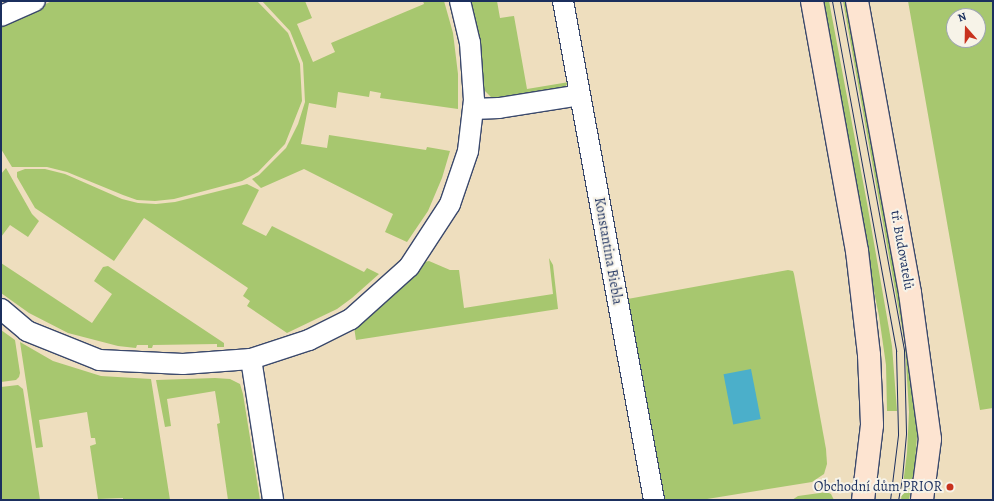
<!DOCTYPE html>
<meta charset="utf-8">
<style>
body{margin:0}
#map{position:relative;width:994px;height:501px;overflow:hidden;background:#eedebe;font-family:Alegreya,serif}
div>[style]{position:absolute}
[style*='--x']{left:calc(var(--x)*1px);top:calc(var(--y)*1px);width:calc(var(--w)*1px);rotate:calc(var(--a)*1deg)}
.green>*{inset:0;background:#a7c76f}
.water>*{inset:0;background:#4bafca;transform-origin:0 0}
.roads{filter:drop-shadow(1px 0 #3b496c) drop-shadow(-1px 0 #3b496c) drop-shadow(0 1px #3b496c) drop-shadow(0 -1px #3b496c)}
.street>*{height:20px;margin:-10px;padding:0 10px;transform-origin:10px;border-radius:10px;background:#fff}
.secondary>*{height:22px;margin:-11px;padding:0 11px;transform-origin:11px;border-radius:11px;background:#fde4d1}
.tram>*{height:1px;margin:-0.5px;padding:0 0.5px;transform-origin:0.5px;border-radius:0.5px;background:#1b2f5e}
.dots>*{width:11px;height:11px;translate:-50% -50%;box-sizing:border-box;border:2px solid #f7f3e8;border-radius:50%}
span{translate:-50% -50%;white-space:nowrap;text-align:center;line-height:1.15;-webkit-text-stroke:4px #f7f3e8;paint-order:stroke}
.street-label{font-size:14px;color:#1b2f5e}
.poi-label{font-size:14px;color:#1b2f5e}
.right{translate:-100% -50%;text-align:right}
.frame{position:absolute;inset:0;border:2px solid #1b2f5e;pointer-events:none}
.north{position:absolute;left:946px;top:8px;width:40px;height:40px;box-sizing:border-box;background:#f7f3e8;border:1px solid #9fa5b1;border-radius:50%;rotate:340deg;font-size:11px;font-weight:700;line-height:16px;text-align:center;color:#1b2f5e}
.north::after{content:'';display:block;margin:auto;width:14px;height:18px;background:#c8321e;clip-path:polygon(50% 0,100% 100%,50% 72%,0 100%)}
</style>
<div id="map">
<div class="green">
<div style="clip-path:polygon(52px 1px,257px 1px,288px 33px,300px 64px,302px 101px,285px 144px,258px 172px,242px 181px,174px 199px,155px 201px,137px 200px,123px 195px,67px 172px,47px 167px,12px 167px,1px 149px,1px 25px)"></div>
<div style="clip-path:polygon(262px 1px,305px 1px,312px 18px,297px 24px,313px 62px,335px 52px,331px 43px,424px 4px,423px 1px,444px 1px,453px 33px,458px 74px,458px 109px,380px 98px,381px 93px,370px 91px,369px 97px,338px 92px,336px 108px,309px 103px,301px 144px,327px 148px,329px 135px,426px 150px,427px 147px,450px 151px,442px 178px,428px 211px,407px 242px,385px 232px,393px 214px,304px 169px,261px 188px,252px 179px,259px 175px,286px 148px,298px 124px,305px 102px,303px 63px,290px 31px)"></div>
<div style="clip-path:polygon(469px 1px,497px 1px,500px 18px,514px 16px,527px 89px,569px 82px,563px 89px,500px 102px,491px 97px,481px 87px)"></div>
<div style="clip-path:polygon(822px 1px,829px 1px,867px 203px,892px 346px,897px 411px,887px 411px,886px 365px,879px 316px,861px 227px)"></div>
<div style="clip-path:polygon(843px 1px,852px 1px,919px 409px,915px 463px,909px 500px,901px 500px,907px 453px,909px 412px,905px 345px)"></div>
<div style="clip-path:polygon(evenodd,908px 1px,993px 1px,993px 408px,980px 410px,908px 1px,954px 16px,978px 16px,978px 40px,954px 40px,954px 16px)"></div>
<div style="clip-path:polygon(6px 168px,32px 214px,39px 221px,28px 237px,10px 225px,1px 237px,1px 174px)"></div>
<div style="clip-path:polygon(45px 169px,65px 174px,122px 199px,138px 203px,156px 204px,175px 202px,247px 184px,259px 190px,242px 224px,266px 236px,272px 226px,364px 272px,367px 268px,379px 274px,352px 298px,337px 309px,287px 333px,247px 306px,250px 301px,243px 296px,248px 288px,144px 218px,114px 261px,35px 208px,17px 177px,17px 172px,25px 169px)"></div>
<div style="clip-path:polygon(549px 258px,553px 265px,558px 309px,356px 340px,354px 327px,420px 263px,429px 261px,450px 270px,459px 270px,464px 308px,553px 294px)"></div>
<div style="clip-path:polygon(1px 263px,92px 323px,112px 294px,94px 281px,103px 267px,108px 266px,224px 343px,224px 347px,217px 347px,217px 344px,153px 345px,152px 348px,148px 348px,148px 345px,137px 345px,136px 348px,118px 346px,68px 333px,29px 313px,1px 293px)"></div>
<div style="clip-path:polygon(788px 270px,793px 271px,794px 274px,826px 449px,827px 464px,824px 474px,812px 482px,701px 500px,658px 500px,622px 300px)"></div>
<div style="clip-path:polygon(1px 330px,15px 340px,20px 373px,19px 377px,16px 380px,1px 382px)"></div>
<div style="clip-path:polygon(20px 342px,53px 361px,101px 376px,151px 379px,170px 500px,123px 500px,123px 498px,98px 499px,90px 446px,96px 444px,95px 438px,91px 438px,87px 412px,39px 420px,43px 447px,36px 448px)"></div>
<div style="clip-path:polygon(215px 378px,230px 379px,240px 384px,243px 394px,260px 500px,228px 500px,217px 424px,220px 423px,215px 391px,167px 399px,171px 426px,165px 427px,156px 380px)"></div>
<div style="clip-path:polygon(18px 385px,23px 389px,40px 500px,1px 500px,1px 387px)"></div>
<div style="clip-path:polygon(827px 492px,831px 494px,834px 500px,792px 500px,798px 496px)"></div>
</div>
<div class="water">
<div style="left:751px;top:369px;width:51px;height:28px;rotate:79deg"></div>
</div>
<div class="roads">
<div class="street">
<div style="--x:563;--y:1;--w:507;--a:79.66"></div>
<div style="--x:1;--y:16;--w:37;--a:-24"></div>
<div style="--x:473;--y:109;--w:26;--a:-2"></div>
<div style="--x:499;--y:108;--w:82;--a:-9.1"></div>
<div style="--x:1;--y:309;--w:34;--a:40"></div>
<div style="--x:27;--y:331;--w:78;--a:21.9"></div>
<div style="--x:99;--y:360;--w:84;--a:2.7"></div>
<div style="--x:183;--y:364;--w:68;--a:-4.2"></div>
<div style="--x:251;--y:359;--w:61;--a:-18.1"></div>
<div style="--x:309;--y:340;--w:47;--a:-26.6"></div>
<div style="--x:351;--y:319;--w:78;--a:-41.9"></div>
<div style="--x:409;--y:267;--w:75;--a:-56.9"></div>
<div style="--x:450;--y:204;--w:56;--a:-71.2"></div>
<div style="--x:468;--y:151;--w:51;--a:-83.3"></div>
<div style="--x:474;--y:100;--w:57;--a:-94"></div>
<div style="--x:470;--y:43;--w:43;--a:-103.4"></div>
<div style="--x:251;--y:359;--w:143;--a:81.1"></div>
</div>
<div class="secondary">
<div style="--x:812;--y:1;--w:254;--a:79.8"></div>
<div style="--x:857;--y:251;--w:105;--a:83.4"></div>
<div style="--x:869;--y:355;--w:70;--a:87.5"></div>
<div style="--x:872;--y:425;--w:76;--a:96.8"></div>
<div style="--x:857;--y:1;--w:297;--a:79.7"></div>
<div style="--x:910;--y:293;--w:147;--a:82.2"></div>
<div style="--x:930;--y:439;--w:62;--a:97.5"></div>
</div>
</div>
<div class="tram">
<div style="--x:832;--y:1;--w:356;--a:79.6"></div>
<div style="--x:896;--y:351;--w:84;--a:88.6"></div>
<div style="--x:898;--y:435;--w:65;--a:97"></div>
<div style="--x:840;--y:1;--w:355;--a:79.6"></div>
<div style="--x:904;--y:350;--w:84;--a:88.6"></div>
<div style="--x:906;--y:434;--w:44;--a:95.2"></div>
<div style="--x:902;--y:478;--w:22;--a:100"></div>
</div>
<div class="dots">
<div style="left:950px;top:487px;background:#c8321e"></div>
</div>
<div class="street-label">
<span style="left:902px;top:250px;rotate:80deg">tř. Budovatelů</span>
<span style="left:608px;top:251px;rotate:80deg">Konstantina Biebla</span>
</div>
<div class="poi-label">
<span class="right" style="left:942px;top:487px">Obchodní dům PRIOR</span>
</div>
<div class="frame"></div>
<div class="north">N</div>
</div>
